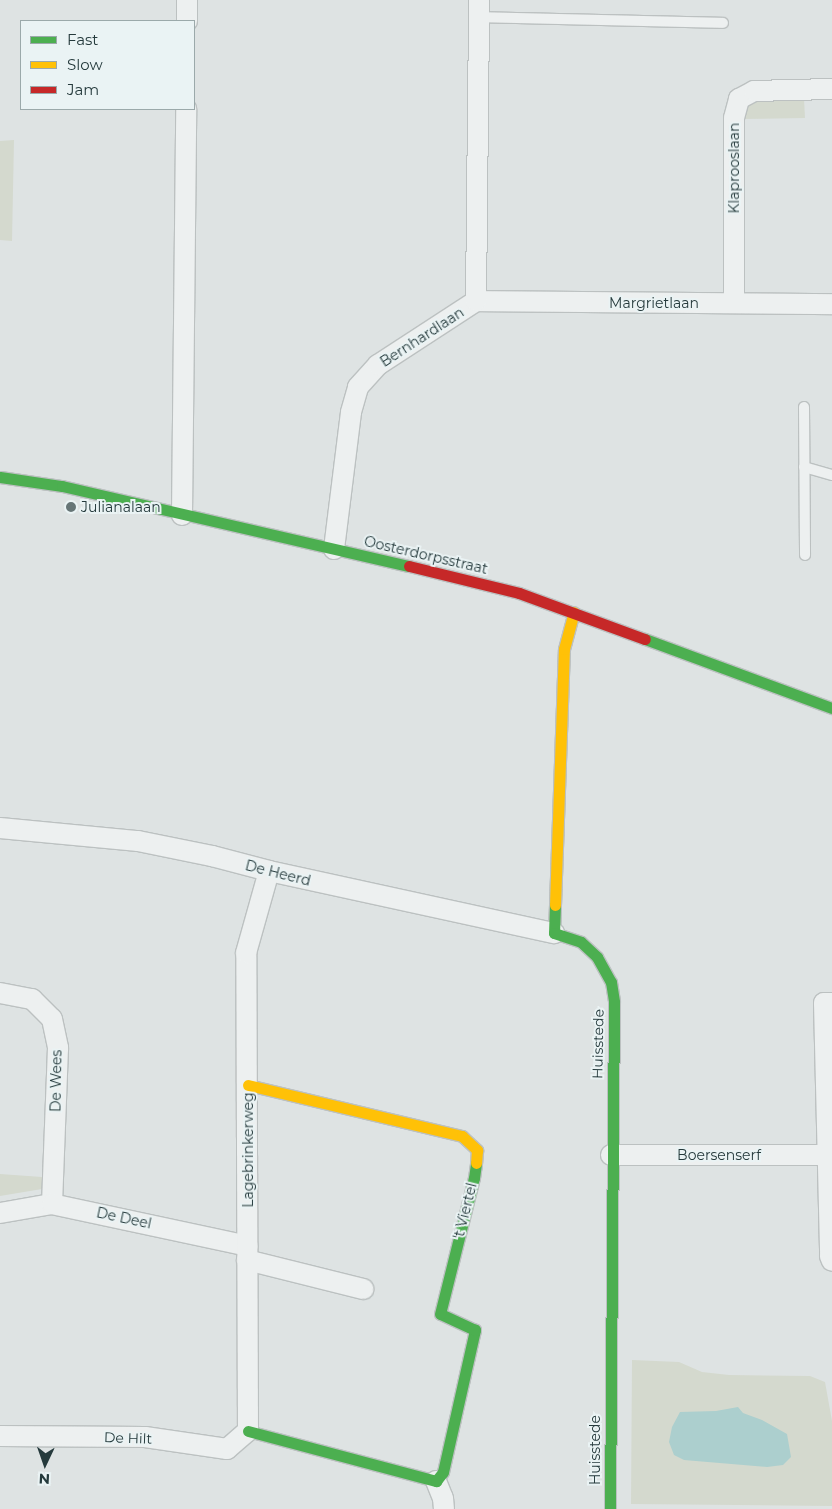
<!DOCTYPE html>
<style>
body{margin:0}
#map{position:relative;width:832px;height:1509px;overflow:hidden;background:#dee3e3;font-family:Montserrat,sans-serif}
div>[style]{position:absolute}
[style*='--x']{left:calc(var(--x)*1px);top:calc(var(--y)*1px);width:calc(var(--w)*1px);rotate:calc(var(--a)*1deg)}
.green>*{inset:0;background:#d4d9ce}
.water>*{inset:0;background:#accfce}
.roads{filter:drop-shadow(1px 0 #bcc1c1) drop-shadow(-1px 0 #bcc1c1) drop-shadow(0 1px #bcc1c1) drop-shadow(0 -1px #bcc1c1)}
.lane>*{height:10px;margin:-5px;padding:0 5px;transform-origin:5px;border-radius:5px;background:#edf0f0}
.street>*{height:20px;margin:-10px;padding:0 10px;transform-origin:10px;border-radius:10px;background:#edf0f0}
.fast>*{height:11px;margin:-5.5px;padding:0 5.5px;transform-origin:5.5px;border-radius:5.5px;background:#4caf50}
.slow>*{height:11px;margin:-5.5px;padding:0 5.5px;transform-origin:5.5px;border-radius:5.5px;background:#ffc107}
.jam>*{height:11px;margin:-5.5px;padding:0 5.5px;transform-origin:5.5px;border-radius:5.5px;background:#c62828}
.dots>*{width:14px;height:14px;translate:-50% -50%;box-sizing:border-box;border:2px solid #eaf3f4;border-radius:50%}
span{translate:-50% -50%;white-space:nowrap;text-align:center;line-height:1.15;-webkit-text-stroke:4px #eaf3f4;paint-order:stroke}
.street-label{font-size:14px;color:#253a3c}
.poi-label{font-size:14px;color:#253a3c}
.left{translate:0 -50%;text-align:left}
.legend{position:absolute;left:20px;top:20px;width:175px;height:90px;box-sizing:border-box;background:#eaf3f4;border:1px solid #9ba9aa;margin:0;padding:6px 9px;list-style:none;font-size:15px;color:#253a3c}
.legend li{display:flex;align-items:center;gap:10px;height:25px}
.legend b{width:25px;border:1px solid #9ba9aa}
.north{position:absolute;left:20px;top:1439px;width:50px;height:50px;-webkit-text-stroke:4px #eaf3f4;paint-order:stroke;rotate:183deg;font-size:14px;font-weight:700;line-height:20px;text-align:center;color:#253a3c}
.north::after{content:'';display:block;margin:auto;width:18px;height:22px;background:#253a3c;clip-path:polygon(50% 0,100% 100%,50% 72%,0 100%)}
</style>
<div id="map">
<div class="green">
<div style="clip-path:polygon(804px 99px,805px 118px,741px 119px,744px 107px,757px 100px)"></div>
<div style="clip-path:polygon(14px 140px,12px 241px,0 240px,0 141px)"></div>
<div style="clip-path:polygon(0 1174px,42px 1177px,42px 1189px,0 1196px)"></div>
<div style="clip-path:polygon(632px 1360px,679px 1362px,702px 1372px,729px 1375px,810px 1376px,825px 1382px,832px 1421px,832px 1506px,631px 1504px)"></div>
</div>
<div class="water">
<div style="clip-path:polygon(738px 1407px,743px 1413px,762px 1420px,787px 1434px,791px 1457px,783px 1465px,767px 1467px,684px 1460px,674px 1455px,669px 1442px,672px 1427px,680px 1412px,716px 1411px)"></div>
</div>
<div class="roads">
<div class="lane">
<div style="--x:479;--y:17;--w:244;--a:1.4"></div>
<div style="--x:804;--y:407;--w:148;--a:89.6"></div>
<div style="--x:804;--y:467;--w:29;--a:16"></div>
</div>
<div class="street">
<div style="--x:187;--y:21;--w:21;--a:-90"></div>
<div style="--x:476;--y:301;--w:356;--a:0.5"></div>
<div style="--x:734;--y:303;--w:185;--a:-90"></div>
<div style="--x:734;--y:118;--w:20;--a:-75"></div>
<div style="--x:739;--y:99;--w:17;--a:-28"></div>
<div style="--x:754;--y:91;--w:78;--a:-1.5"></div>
<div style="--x:182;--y:515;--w:406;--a:-89.4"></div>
<div style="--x:334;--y:549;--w:138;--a:-82.9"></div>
<div style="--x:351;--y:412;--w:26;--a:-74"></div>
<div style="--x:358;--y:387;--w:30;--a:-48"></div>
<div style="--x:378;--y:365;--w:117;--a:-33.1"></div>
<div style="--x:476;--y:301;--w:301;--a:-89.4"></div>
<div style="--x:0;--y:828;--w:139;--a:5.4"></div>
<div style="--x:138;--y:841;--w:76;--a:11.5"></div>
<div style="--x:212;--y:856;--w:59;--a:14.7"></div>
<div style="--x:269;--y:871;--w:292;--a:12.3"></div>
<div style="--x:0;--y:993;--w:33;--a:11"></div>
<div style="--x:32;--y:999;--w:28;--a:45"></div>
<div style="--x:52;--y:1019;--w:30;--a:78"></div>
<div style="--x:58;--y:1048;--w:156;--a:92.2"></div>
<div style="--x:832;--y:1003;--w:8;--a:180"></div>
<div style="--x:824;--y:1003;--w:253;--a:88.6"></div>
<div style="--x:830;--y:1256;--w:5;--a:68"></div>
<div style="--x:611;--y:1155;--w:221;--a:0"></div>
<div style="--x:0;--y:1213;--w:53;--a:-9.8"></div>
<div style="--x:52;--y:1204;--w:200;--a:12.1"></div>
<div style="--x:247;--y:1260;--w:120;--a:14"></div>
<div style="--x:0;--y:1436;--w:145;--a:0.4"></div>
<div style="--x:145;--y:1437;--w:83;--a:8.3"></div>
<div style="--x:227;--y:1449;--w:28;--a:-41"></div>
<div style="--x:248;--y:1431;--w:478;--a:-90.2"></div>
<div style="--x:246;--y:953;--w:85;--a:-74.3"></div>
<div style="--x:436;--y:1481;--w:18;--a:68"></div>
<div style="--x:443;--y:1498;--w:11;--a:85"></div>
</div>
<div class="fast">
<div style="--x:0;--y:477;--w:63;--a:8.3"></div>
<div style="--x:62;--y:486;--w:356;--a:13"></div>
<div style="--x:645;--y:639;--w:199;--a:20.3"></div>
<div style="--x:555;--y:905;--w:28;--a:92"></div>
<div style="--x:554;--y:933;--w:28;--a:18"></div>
<div style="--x:581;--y:942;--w:22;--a:43"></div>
<div style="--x:597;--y:957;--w:29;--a:61"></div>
<div style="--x:611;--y:982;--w:20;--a:81"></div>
<div style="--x:614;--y:1002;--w:507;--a:90.45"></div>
<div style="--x:248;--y:1431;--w:195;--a:14.9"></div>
<div style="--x:436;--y:1481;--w:11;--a:-52"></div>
<div style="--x:443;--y:1472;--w:146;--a:-77.3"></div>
<div style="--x:475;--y:1330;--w:38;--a:-155"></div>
<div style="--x:440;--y:1314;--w:140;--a:-76"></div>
<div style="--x:474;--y:1178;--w:15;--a:-82"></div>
</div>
<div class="slow">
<div style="--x:555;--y:905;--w:256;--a:-88"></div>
<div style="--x:564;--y:649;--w:38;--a:-75"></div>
<div style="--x:248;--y:1085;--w:220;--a:13.4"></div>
<div style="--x:462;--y:1136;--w:21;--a:43"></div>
<div style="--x:477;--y:1150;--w:13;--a:94"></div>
</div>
<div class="jam">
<div style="--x:409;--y:566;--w:113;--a:13.8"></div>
<div style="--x:519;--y:593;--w:134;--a:20.1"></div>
</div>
</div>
<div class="dots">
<div style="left:71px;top:507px;background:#667576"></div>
</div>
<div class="street-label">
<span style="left:734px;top:168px;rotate:-90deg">Klaprooslaan</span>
<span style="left:654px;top:303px">Margrietlaan</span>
<span style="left:422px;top:337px;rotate:-33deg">Bernhardlaan</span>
<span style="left:426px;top:555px;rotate:13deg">Oosterdorpsstraat</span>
<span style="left:278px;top:873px;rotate:14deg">De Heerd</span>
<span style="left:598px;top:1044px;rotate:-89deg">Huisstede</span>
<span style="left:56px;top:1081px;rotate:-89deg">De Wees</span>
<span style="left:248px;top:1150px;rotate:-90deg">Lagebrinkerweg</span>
<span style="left:719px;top:1155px">Boersenserf</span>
<span style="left:465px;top:1211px;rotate:-76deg">'t Viertel</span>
<span style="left:124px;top:1218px;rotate:12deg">De Deel</span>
<span style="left:128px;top:1438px;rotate:2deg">De Hilt</span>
<span style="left:595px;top:1450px;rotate:-90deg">Huisstede</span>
</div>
<div class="poi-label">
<span class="left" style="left:81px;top:507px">Julianalaan</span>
</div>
<ul class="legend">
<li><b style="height:6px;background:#4caf50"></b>Fast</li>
<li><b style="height:6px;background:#ffc107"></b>Slow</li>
<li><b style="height:6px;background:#c62828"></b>Jam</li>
</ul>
<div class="north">N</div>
</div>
